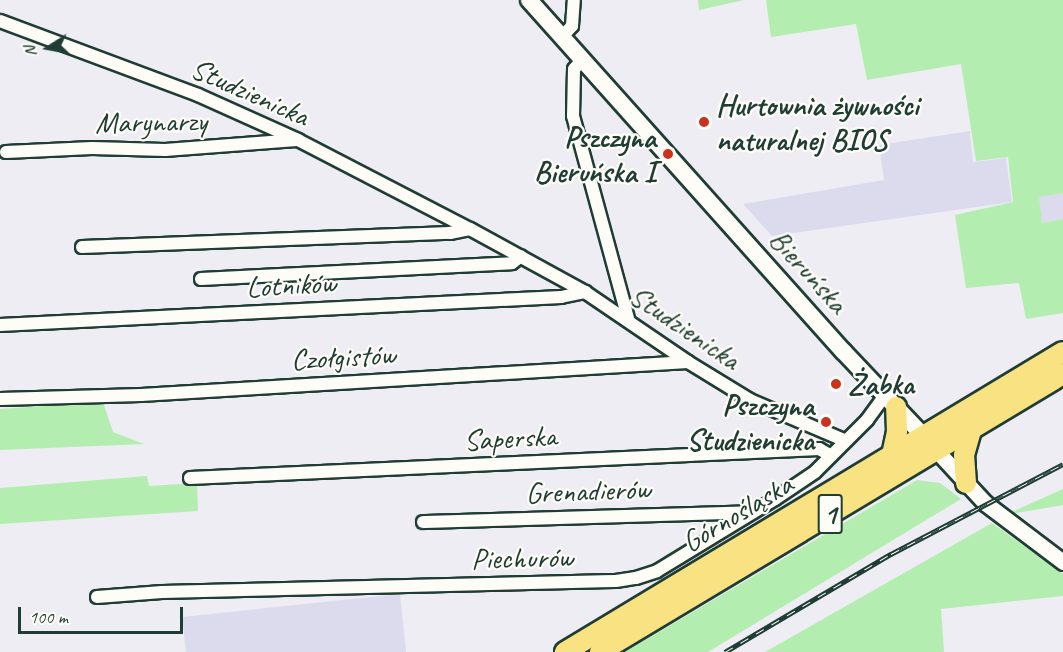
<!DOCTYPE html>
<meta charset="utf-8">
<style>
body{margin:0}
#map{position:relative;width:1063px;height:652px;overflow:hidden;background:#eeedf3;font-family:Caveat,sans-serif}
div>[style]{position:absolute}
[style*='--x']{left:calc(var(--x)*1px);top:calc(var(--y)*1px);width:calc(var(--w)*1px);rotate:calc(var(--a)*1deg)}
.built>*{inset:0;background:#dcdbee;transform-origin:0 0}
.green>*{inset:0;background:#b4edb0}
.roads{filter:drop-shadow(2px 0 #1f3d34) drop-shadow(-2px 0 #1f3d34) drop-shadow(0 2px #1f3d34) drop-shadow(0 -2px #1f3d34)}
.minor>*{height:12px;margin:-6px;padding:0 6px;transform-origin:6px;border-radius:6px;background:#fdfcf7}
.tertiary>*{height:15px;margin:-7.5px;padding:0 7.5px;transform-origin:7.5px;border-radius:7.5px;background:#fdfcf7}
.secondary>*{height:16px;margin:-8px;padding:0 8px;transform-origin:8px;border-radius:8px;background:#fdfcf7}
.primary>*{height:20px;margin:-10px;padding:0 10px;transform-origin:10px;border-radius:10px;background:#f8e281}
.rail>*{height:5px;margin-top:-2.5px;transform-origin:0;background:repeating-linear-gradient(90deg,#fdfcf7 0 9px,#1f3d34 0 18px);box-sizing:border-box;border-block:2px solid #1f3d34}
.dots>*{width:16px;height:16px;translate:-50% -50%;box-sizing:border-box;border:3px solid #fdfcf7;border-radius:50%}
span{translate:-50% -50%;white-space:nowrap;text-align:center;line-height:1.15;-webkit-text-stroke:4.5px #fdfcf7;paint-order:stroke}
.shield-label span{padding:2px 4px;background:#fdfcf7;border:2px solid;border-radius:4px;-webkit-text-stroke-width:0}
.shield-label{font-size:28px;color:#1f3d34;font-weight:700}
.street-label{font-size:30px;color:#1f3d34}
.poi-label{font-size:30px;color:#1f3d34;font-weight:700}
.left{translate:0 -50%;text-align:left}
.right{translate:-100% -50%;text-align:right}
.north{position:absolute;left:18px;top:18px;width:60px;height:60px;-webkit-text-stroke:4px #fdfcf7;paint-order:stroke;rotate:259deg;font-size:16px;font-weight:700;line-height:24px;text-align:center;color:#1f3d34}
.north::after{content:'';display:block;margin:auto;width:21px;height:27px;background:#1f3d34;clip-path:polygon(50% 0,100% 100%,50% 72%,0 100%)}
.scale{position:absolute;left:18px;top:607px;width:165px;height:27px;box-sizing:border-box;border:3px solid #1f3d34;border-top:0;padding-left:8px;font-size:18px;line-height:21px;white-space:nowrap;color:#1f3d34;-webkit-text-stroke:4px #fdfcf7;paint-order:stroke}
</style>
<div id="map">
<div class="built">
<div style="clip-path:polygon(970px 131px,973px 162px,1006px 158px,1012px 202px,772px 236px,743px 204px,884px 180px,879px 145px)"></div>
<div style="clip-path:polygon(1063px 193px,1063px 219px,1042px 223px,1038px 196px)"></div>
<div style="left:400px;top:594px;width:58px;height:219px;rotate:84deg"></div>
</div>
<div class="green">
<div style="clip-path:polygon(698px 0,744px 0,699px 10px)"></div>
<div style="clip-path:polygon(766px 0,1063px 0,1063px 193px,1039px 197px,1042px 223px,1063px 219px,1063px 313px,1026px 319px,1019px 283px,966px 288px,955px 215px,1013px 202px,1008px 157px,976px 161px,961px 64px,867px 80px,856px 24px,771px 37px)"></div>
<div style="clip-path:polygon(103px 402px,113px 432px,144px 444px,0 450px,0 409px)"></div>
<div style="clip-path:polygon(147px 476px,149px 486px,197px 483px,198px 511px,0 524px,0 488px)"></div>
<div style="clip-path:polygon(917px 480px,940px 483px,961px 499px,708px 652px,625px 652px)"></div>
<div style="clip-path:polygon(1063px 489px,1063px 505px,1005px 515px)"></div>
<div style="clip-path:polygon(992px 523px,1063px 574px,1063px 596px,941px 609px,944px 652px,765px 652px)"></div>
</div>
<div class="roads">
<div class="minor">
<div style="--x:0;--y:21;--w:211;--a:20.5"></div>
<div style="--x:198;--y:95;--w:110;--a:24.2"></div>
<div style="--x:298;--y:140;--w:194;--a:27.4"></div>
<div style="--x:470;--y:229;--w:131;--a:28.7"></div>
<div style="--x:585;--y:292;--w:125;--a:34.2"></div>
<div style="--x:688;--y:362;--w:73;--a:31.5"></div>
<div style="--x:750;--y:400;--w:102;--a:23.1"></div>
<div style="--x:562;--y:37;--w:15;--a:-48"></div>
<div style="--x:572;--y:26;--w:26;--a:-86"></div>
<div style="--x:583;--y:59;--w:13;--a:132"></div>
<div style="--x:574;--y:69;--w:47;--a:91.2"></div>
<div style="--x:573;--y:116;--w:210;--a:74.8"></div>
<div style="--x:6;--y:152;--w:86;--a:-2.7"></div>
<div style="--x:92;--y:148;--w:73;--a:1.6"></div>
<div style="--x:165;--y:150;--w:132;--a:-4.3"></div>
<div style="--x:82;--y:247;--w:368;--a:-2.2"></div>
<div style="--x:450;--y:233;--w:20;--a:-11"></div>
<div style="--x:201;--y:279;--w:311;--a:-2.9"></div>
<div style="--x:512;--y:263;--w:11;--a:-38"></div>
<div style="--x:0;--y:325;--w:562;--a:-2.86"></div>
<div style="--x:561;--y:297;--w:25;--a:-12"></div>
<div style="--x:0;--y:399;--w:141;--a:-1.6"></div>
<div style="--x:141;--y:395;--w:548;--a:-3.45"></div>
<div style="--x:190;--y:478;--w:630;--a:-2.64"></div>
<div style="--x:819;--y:449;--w:13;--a:29"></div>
<div style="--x:423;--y:522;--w:330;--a:-1.7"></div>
<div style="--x:97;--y:597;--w:65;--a:-4.4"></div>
<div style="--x:162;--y:592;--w:454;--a:-1.4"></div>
<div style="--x:616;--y:581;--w:20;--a:-9"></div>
<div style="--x:636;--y:578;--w:22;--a:-18"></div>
<div style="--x:657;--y:571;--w:138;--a:-31.4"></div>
<div style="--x:775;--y:499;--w:48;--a:-34"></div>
<div style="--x:815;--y:472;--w:74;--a:-45"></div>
<div style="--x:867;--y:420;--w:31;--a:-54"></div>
</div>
<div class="tertiary">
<div style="--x:936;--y:450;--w:72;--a:47.2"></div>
<div style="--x:985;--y:503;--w:98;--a:37.1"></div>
</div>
<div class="secondary">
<div style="--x:529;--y:0;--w:471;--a:48.2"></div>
<div style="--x:843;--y:351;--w:129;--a:46.6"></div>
</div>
<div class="primary">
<div style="--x:892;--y:455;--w:24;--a:-78"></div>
<div style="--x:897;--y:432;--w:25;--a:-92"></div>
<div style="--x:966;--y:483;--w:28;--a:-94"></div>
<div style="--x:964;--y:455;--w:26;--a:-74"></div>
<div style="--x:565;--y:652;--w:581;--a:-31.07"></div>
<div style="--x:600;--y:652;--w:540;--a:-30.98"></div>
</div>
</div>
<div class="rail">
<div style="--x:725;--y:652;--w:193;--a:-30.6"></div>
<div style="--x:891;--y:554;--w:194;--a:-27.6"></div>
</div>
<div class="dots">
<div style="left:704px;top:122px;background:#c8321e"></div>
<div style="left:668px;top:154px;background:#c8321e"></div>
<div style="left:836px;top:384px;background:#c8321e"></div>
<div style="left:826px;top:422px;background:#c8321e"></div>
</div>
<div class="shield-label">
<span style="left:830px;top:514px">1</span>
</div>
<div class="street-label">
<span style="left:250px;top:92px;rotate:24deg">Studzienicka</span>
<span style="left:151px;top:122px;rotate:-1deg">Marynarzy</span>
<span style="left:809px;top:271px;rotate:48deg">Bieruńska</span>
<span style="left:291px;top:285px;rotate:-3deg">Lotników</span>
<span style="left:685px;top:327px;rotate:34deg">Studzienicka</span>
<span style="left:343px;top:357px;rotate:-3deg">Czołgistów</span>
<span style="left:510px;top:438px;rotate:-3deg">Saperska</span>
<span style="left:588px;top:491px;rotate:-2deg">Grenadierów</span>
<span style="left:737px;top:513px;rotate:-31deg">Górnośląska</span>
<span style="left:522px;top:558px;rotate:-1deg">Piechurów</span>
</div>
<div class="poi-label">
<span class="left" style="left:716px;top:122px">Hurtownia żywności<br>naturalnej BIOS</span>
<span class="right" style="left:656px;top:154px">Pszczyna<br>Bieruńska I</span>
<span class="left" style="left:848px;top:384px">Żabka</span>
<span class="right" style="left:814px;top:422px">Pszczyna<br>Studzienicka</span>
</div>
<div class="north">N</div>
<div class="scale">100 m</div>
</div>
